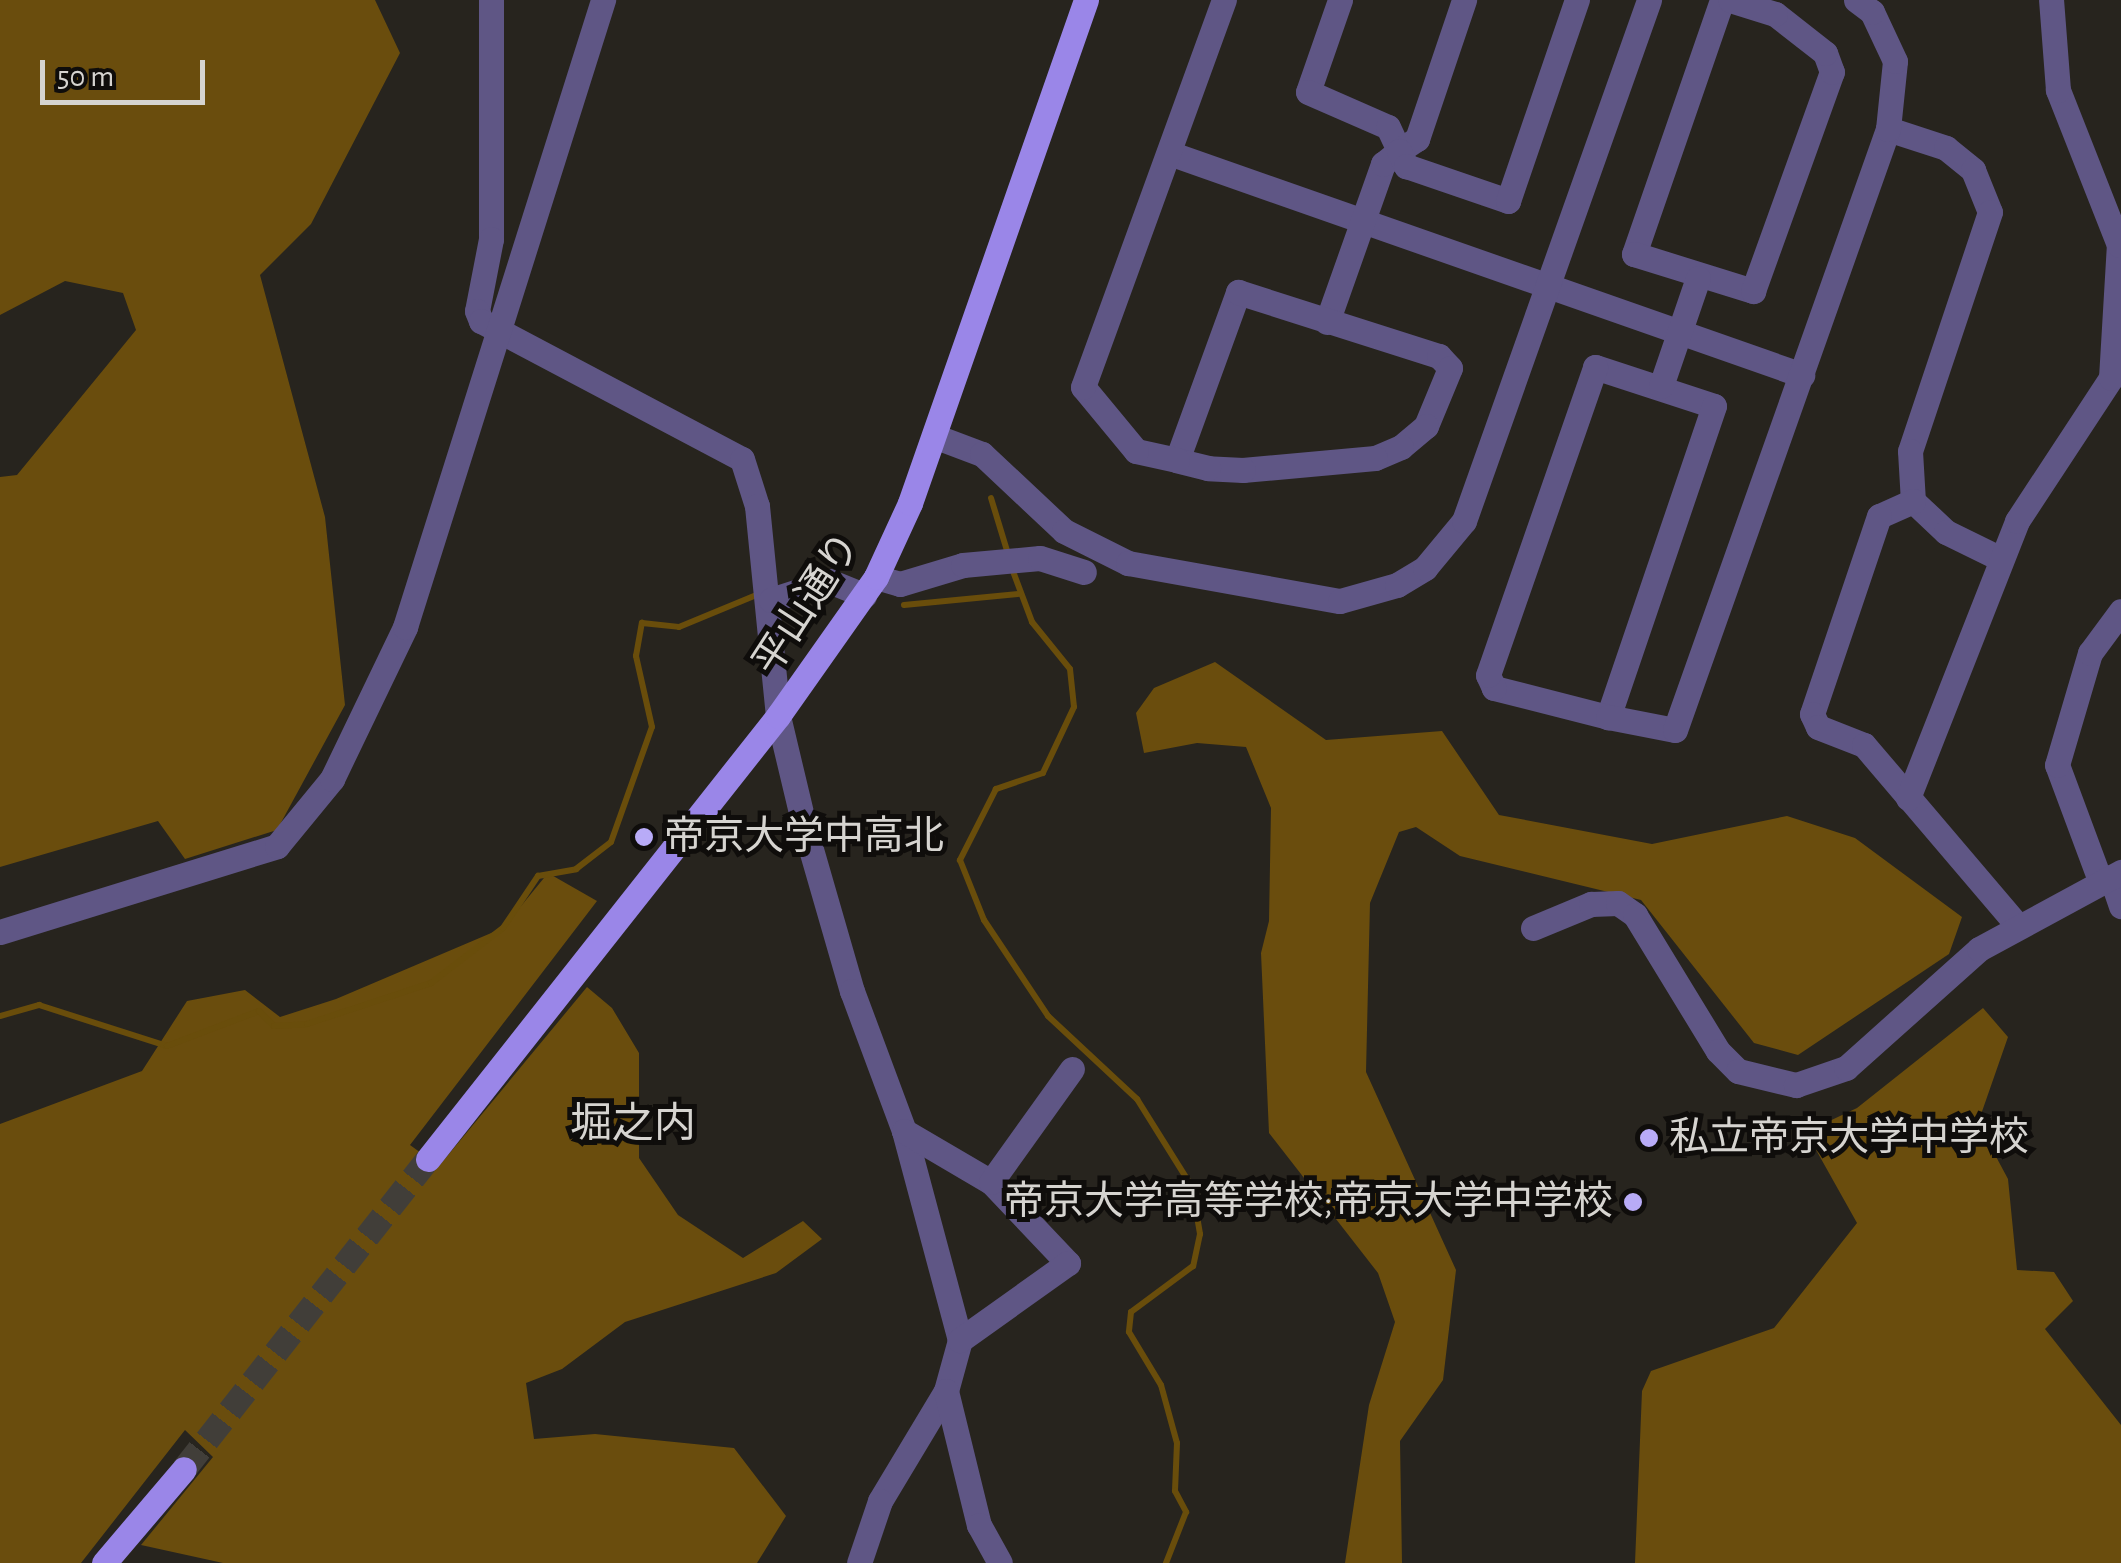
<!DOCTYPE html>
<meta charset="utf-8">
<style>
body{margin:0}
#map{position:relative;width:2121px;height:1563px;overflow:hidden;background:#27241e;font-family:"Alegreya Sans","Noto Sans JP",sans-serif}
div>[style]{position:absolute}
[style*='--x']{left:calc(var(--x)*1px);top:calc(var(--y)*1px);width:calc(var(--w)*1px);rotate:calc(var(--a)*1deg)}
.forest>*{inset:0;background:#6a4d0d}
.stream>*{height:6px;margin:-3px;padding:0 3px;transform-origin:3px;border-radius:3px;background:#694d0b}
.major-tunnel>*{height:25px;margin-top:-12.5px;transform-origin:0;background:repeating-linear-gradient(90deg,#413e39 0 25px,transparent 0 37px)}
.minor>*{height:25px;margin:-12.5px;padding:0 12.5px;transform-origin:12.5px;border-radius:12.5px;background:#5f5685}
.major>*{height:25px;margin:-12.5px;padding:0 12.5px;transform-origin:12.5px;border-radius:12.5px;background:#9a86e8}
.dots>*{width:28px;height:28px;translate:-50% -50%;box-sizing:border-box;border:5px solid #0f0d0b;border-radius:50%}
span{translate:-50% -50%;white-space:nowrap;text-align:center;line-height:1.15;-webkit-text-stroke:10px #0f0d0b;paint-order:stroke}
.street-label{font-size:40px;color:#d6d4d0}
.poi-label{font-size:40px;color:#d6d4d0}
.left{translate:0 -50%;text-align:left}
.right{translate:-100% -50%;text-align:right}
.neighbourhood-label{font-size:42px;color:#d6d4d0}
.scale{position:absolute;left:40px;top:60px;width:165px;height:45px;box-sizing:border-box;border:5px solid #d6d4d0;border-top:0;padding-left:12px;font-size:30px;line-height:35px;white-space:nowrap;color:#d6d4d0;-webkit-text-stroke:8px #0f0d0b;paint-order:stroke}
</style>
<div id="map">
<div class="forest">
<div style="clip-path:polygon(0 0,375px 0,400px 53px,311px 224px,260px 275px,325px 517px,345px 705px,277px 830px,185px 859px,158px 821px,0 867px,0 477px,17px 475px,136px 330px,123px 293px,65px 281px,0 315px)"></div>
<div style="clip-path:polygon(1215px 662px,1326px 740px,1442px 731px,1499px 815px,1652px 844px,1787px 816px,1855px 838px,1962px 917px,1949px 954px,1798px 1055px,1754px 1043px,1641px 900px,1460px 856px,1416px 827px,1399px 832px,1370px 903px,1366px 1072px,1456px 1270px,1443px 1380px,1400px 1441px,1402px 1563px,1345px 1563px,1369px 1405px,1395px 1322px,1378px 1273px,1269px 1133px,1261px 953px,1269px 921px,1271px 808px,1246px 747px,1197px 743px,1144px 753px,1136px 713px,1154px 688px)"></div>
<div style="clip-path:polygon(548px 873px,597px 901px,410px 1145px,439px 1166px,587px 987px,612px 1008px,639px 1053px,639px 1158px,678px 1215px,743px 1258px,803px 1221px,822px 1239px,776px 1273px,625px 1322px,562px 1369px,526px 1383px,534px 1439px,595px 1434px,734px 1448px,786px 1516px,757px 1563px,223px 1563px,141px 1545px,213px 1457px,185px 1430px,81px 1563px,0 1563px,0 1124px,142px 1071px,187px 1001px,245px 990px,280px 1017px,336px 999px,503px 928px)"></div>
<div style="clip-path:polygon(1983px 1008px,2008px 1037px,1978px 1123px,2008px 1179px,2017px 1270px,2054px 1272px,2073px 1301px,2045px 1329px,2121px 1425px,2121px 1563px,1635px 1563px,1642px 1391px,1651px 1371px,1774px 1328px,1857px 1223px,1806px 1132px,1857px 1108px)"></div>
</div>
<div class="stream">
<div style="--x:991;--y:498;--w:59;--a:73.1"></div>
<div style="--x:1011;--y:566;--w:60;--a:69.4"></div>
<div style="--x:1032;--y:622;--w:60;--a:51"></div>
<div style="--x:1070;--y:669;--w:38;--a:84"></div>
<div style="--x:1074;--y:707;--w:73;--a:115.2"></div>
<div style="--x:1043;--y:773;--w:50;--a:161.2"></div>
<div style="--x:996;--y:789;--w:80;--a:116.9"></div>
<div style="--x:960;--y:860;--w:65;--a:68.2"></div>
<div style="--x:984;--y:920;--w:115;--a:56.3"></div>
<div style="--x:1048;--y:1016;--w:122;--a:43"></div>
<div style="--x:1137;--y:1099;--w:104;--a:58"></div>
<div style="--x:1192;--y:1187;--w:48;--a:80.3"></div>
<div style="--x:1200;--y:1234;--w:33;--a:102"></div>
<div style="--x:1193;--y:1266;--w:77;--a:143.4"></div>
<div style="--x:1131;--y:1312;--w:20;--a:96"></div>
<div style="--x:1129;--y:1332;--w:62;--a:58.9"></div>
<div style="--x:1161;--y:1385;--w:60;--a:74.6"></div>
<div style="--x:1177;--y:1443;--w:48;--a:92.4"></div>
<div style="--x:1175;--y:1491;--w:24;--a:62"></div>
<div style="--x:1186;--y:1512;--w:55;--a:111.4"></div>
<div style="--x:904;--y:605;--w:116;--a:-5.5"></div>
<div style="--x:0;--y:1016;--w:41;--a:-15.8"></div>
<div style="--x:39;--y:1005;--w:134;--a:17.8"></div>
<div style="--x:167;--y:1046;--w:98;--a:-20.8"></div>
<div style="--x:259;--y:1011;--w:21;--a:45"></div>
<div style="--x:274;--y:1026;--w:33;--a:-3"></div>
<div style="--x:307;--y:1024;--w:131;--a:-18.3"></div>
<div style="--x:431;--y:983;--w:91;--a:-37.4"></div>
<div style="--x:503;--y:928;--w:63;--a:-56.1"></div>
<div style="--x:538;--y:876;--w:39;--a:-10"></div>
<div style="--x:576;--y:869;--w:44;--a:-37.6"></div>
<div style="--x:611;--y:842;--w:122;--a:-70.4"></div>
<div style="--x:652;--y:727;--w:73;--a:-102.7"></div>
<div style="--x:636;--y:656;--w:34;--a:-80"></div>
<div style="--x:642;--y:623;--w:37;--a:6"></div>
<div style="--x:679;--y:627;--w:89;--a:-22.5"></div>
</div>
<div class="major-tunnel">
<div style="--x:184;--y:1469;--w:395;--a:-51.8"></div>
</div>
<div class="minor">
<div style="--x:491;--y:0;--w:239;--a:90"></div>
<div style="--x:491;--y:239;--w:73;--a:101"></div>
<div style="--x:477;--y:311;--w:11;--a:68"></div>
<div style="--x:481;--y:321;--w:295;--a:27.9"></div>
<div style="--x:742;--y:459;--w:49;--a:72.3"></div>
<div style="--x:757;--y:506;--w:211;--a:84.3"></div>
<div style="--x:778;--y:716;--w:112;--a:76.6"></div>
<div style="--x:804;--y:825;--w:173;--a:73.9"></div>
<div style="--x:852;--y:991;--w:149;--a:69.6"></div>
<div style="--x:904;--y:1131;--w:216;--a:75"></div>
<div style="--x:960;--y:1340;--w:53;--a:105.4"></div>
<div style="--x:946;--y:1391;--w:128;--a:121"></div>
<div style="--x:880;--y:1501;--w:65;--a:108.7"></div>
<div style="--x:1340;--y:0;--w:97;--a:109.2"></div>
<div style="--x:1308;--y:92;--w:87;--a:23.6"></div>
<div style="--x:1388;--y:127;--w:26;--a:65"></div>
<div style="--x:1399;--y:151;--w:22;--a:-34"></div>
<div style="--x:1417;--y:139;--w:147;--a:-71.3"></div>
<div style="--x:1722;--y:0;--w:269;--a:109.1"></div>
<div style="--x:1634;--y:254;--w:125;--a:17.3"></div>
<div style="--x:1753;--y:291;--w:233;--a:-70.2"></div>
<div style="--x:1832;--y:72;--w:20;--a:-110"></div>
<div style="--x:1825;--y:53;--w:63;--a:-142"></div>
<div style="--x:1775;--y:14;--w:47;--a:-162.7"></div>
<div style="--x:1888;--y:129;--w:61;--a:18.1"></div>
<div style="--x:1946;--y:148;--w:35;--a:39"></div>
<div style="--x:1973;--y:170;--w:45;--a:68"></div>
<div style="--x:1990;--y:212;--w:252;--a:108.5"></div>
<div style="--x:1910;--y:451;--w:50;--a:86.6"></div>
<div style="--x:1913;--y:501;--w:45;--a:43.2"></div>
<div style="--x:1946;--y:532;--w:59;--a:26.1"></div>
<div style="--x:1172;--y:154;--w:668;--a:19.33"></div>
<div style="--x:1327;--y:322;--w:168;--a:-70.5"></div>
<div style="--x:1383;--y:164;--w:21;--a:-39"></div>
<div style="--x:1399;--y:151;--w:17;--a:65"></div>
<div style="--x:1406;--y:166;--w:108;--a:18.9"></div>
<div style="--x:1508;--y:201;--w:213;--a:-71.1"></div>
<div style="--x:1595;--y:367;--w:125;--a:18.1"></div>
<div style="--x:1714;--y:406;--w:329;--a:108.8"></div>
<div style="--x:1608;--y:717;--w:118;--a:-165.7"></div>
<div style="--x:1494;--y:688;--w:14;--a:-115"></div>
<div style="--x:1488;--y:675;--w:326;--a:-70.8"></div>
<div style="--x:1661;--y:386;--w:114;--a:-71.1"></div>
<div style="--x:934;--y:436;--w:51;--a:20.6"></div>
<div style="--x:982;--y:454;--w:112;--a:43.2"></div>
<div style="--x:1064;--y:531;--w:72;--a:26.6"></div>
<div style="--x:1128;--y:563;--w:215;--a:10.2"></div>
<div style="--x:1340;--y:601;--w:59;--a:-15.7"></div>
<div style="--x:1397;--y:585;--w:33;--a:-31"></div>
<div style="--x:1425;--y:568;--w:61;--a:-50.3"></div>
<div style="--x:1464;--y:521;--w:553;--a:-70.45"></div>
<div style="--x:1177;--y:460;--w:179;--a:-70"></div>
<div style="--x:1238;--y:292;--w:211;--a:17.7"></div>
<div style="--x:1439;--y:356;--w:16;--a:47"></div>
<div style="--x:1450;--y:368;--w:63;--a:112.5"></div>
<div style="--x:1426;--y:426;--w:33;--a:140"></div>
<div style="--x:1401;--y:447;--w:28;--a:157"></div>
<div style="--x:1375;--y:458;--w:133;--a:174.8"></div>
<div style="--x:1243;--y:470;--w:35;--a:-177"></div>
<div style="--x:1208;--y:468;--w:32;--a:-166"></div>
<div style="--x:1177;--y:460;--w:42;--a:-167.6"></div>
<div style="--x:1136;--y:451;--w:83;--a:-129.6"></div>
<div style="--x:1083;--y:387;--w:412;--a:-70"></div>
<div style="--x:1913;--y:501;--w:37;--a:156"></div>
<div style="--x:1879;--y:516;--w:209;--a:108.7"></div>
<div style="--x:1812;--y:714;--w:14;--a:65"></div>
<div style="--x:1818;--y:727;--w:49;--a:21.4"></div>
<div style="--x:1864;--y:745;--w:238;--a:49.6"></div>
<div style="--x:876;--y:577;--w:25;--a:16"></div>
<div style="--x:900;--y:584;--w:66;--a:-16.8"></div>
<div style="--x:963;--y:565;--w:77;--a:-5.2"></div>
<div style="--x:1040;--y:558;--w:46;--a:17.7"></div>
<div style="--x:771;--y:600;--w:61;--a:-18.1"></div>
<div style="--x:829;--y:581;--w:38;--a:22"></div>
<div style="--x:1608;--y:717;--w:68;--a:11"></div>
<div style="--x:1675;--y:730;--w:638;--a:-70.49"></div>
<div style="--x:1888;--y:129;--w:68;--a:-84.1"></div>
<div style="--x:1895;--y:61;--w:54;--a:-115.1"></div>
<div style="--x:1872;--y:12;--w:20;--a:-143"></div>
<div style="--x:1908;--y:798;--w:298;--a:-68.5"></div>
<div style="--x:2017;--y:521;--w:171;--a:-56.7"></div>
<div style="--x:2111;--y:378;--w:133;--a:-86.6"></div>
<div style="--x:2119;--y:245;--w:167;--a:-111.5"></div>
<div style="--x:2058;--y:90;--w:90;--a:-94.4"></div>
<div style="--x:2111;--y:877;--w:31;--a:71"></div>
<div style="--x:2101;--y:883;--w:126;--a:-110.4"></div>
<div style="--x:2057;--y:765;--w:117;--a:-73.6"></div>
<div style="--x:2090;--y:653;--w:52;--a:-53.6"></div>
<div style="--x:1533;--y:928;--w:63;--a:-22.5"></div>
<div style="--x:1591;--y:904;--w:27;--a:-2"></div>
<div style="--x:1618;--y:903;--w:21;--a:35"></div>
<div style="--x:1635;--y:915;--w:159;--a:58.6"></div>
<div style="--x:1718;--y:1051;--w:28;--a:45"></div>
<div style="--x:1738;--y:1071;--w:60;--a:13.6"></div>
<div style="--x:1796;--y:1085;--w:53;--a:-18.8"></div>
<div style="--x:1846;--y:1068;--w:178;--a:-41.8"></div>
<div style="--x:1979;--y:949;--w:162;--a:-28.5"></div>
<div style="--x:0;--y:932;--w:290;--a:-17.2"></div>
<div style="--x:277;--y:846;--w:87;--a:-50.6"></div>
<div style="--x:332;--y:779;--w:169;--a:-64.3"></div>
<div style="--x:405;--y:627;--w:658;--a:-72.47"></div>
<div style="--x:904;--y:1131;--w:101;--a:30.4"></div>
<div style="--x:991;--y:1182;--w:112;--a:46.5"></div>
<div style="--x:1068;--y:1263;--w:133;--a:144.5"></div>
<div style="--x:991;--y:1182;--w:139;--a:-54.4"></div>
<div style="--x:946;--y:1391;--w:138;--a:76.2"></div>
<div style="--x:979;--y:1525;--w:43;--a:61.1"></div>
</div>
<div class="major">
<div style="--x:428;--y:1159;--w:565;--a:-51.69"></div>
<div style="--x:778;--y:716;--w:170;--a:-54.8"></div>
<div style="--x:876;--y:577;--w:81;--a:-65.3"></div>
<div style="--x:910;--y:503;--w:533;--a:-70.72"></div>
<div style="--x:104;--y:1563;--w:123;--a:-49.6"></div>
</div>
<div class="dots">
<div style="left:644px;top:837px;background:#b8abf7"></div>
<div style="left:1649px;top:1138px;background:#b8abf7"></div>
<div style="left:1633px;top:1202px;background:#b8abf7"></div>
</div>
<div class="street-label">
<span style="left:807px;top:604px;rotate:-57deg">平山通り</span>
</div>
<div class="poi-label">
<span class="left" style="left:664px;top:837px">帝京大学中高北</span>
<span class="left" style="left:1669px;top:1138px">私立帝京大学中学校</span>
<span class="right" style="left:1613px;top:1202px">帝京大学高等学校;帝京大学中学校</span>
</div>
<div class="neighbourhood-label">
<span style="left:633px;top:1124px">堀之内</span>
</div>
<div class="scale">50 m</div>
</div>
